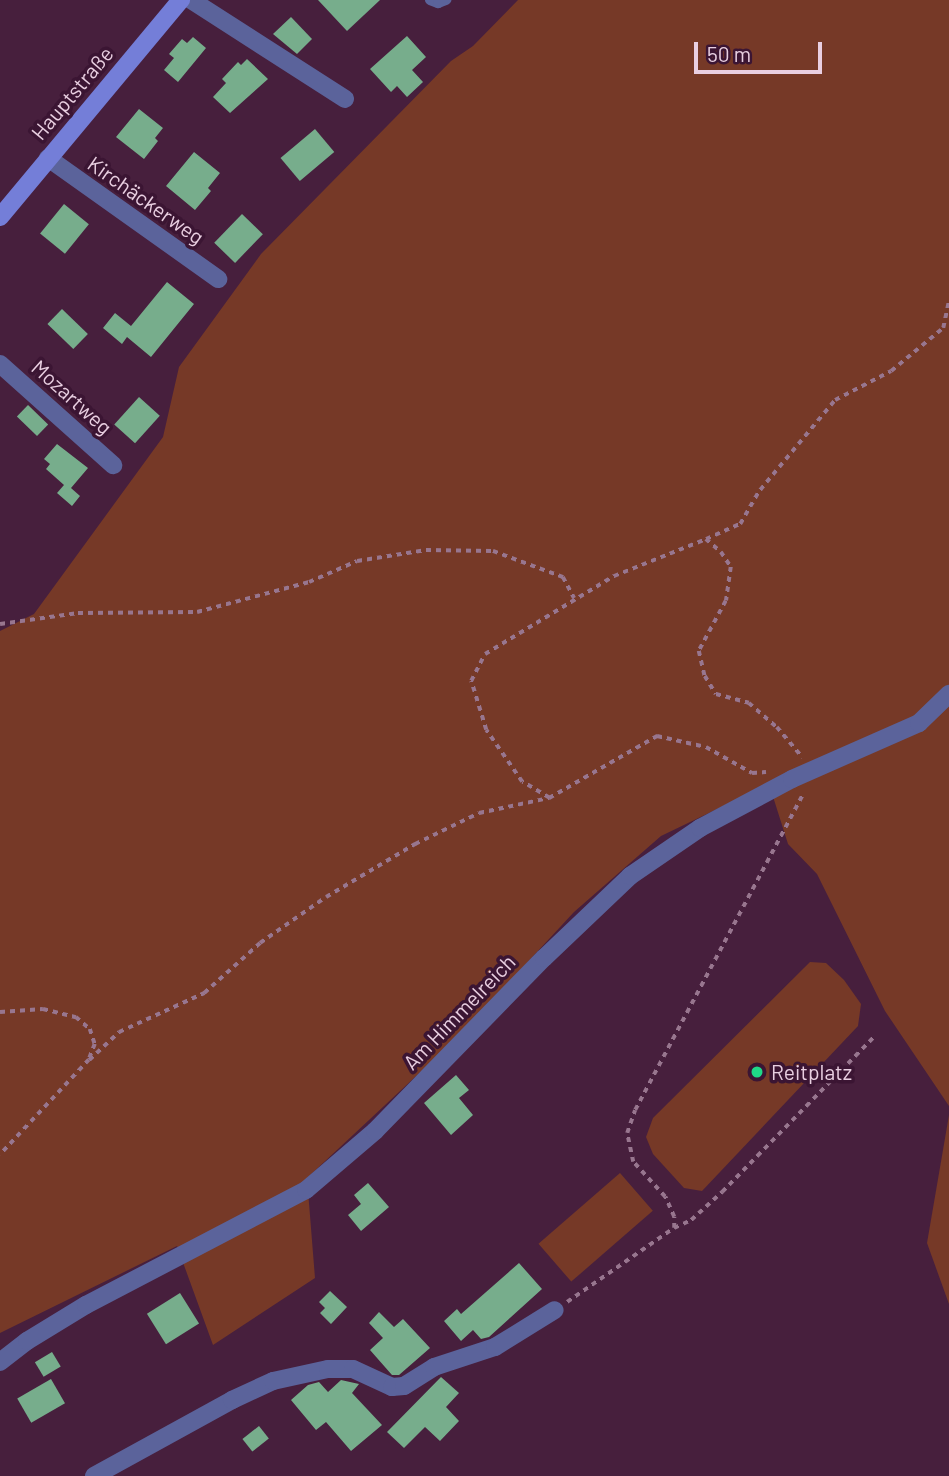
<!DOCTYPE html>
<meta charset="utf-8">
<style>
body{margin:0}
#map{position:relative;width:949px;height:1476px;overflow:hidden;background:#471f3d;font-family:Barlow,sans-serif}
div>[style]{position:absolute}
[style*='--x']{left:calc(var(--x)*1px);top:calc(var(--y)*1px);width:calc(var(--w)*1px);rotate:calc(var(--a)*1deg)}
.green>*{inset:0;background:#763927;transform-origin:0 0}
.building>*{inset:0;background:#77ad8c;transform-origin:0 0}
.path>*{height:3.5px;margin-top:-1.75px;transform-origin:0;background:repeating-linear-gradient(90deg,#98768f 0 5px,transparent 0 10px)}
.lane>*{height:10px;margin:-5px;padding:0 5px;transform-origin:5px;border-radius:5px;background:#5b639b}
.street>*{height:18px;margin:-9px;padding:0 9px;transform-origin:9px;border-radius:9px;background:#5b639b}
.secondary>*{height:18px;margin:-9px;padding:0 9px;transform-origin:9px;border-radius:9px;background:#747ed8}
.dots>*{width:19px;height:19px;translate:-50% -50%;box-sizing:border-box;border:4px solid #3b1533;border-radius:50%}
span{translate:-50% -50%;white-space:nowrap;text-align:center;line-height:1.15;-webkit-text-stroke:7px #3b1533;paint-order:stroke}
.street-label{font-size:21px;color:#e9cfe1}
.poi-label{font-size:21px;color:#e9cfe1}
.left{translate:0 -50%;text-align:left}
.scale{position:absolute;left:694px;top:42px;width:128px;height:32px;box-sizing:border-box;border:4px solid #e9cfe1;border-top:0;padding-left:9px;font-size:21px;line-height:24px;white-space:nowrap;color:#e9cfe1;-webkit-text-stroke:5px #3b1533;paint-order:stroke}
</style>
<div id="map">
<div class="green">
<div style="clip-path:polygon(518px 0,949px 0,949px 1106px,885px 1011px,817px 874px,788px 844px,769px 784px,661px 836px,574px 912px,461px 1034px,307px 1178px,315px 1278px,213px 1345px,177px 1246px,0 1333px,0 631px,34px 614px,163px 437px,179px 367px,261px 254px,451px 61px,473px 46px)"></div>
<div style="clip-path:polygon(810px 962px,826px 963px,844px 980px,861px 1004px,858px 1026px,702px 1191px,684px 1188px,653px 1154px,646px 1137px,653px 1118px)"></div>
<div style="clip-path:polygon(949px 1115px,949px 1304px,927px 1243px)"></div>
<div style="left:620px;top:1173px;width:50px;height:108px;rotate:49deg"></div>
</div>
<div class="building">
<div style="clip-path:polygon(318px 0,380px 0,347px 31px)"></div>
<div style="clip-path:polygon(291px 17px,312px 39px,297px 54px,273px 34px)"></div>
<div style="clip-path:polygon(407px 36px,426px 57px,412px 70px,423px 82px,407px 97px,397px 86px,391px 92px,370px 69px)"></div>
<div style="clip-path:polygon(193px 37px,206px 48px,178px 82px,164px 70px,174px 58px,169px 54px,182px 39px,187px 43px)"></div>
<div style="clip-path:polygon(247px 59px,268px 79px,230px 113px,213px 97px,226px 83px,222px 79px,238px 62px,241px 65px)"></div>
<div style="clip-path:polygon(139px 109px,163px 128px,155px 138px,158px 141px,144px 159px,116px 137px)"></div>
<div style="left:315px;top:129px;width:30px;height:45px;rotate:50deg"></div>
<div style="clip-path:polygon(194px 152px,220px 173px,208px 188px,211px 191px,195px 210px,166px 186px)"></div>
<div style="left:64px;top:204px;width:32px;height:38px;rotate:39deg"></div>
<div style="left:242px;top:214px;width:29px;height:40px;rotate:44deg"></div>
<div style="clip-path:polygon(167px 282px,194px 304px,151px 357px,127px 337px,122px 344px,103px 328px,115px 313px,131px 326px)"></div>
<div style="left:62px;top:309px;width:36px;height:21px;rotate:44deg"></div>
<div style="left:139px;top:397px;width:28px;height:37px;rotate:42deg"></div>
<div style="left:28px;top:405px;width:28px;height:16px;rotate:44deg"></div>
<div style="clip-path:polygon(57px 444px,88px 468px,71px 488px,80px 496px,72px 506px,57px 493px,64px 485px,46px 469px,50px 464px,44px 459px)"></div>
<div style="clip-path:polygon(456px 1075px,469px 1090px,459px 1098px,473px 1115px,451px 1135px,424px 1103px)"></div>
<div style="clip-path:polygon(368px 1183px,389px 1207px,361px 1231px,348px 1215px,361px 1204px,354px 1195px)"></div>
<div style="clip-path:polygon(519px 1263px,542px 1289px,489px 1337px,481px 1339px,473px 1330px,461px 1341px,444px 1321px,457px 1309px,461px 1314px)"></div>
<div style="clip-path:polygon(330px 1291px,347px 1307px,331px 1324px,320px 1313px,325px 1308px,319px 1302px)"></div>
<div style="left:180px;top:1293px;width:36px;height:39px;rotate:58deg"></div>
<div style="clip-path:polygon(379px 1312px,394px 1327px,403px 1319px,430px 1348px,399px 1375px,392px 1375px,370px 1350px,383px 1338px,369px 1323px)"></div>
<div style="left:52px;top:1352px;width:17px;height:20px;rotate:59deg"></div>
<div style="clip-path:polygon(441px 1377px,459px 1393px,446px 1407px,459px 1421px,440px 1441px,425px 1427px,404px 1448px,387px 1432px)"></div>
<div style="left:51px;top:1379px;width:28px;height:39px;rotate:60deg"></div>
<div style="clip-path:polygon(341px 1380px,359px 1384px,352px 1393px,382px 1425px,351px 1451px,326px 1422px,316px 1430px,291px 1400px,308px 1385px,319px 1382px,328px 1392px)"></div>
<div style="left:259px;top:1426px;width:16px;height:21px;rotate:52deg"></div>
</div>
<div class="path">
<div style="--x:706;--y:539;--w:37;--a:-24"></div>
<div style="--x:740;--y:524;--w:39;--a:-60"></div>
<div style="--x:760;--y:490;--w:117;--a:-50.2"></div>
<div style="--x:835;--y:400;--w:63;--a:-27.4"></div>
<div style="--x:891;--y:371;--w:67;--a:-39.6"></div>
<div style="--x:943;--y:328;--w:29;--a:-78"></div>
<div style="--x:0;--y:624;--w:79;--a:-8"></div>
<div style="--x:78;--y:613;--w:119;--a:-0.5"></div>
<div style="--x:197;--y:612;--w:116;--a:-15"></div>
<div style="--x:309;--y:582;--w:52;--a:-23.6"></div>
<div style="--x:357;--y:561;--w:70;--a:-9.1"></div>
<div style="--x:426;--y:550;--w:67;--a:0.9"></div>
<div style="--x:493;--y:551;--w:75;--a:20.4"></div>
<div style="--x:563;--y:577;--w:24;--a:62"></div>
<div style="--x:549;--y:798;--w:31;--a:-149"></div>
<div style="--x:522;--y:782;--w:63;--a:-124.7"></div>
<div style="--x:486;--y:730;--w:51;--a:-107"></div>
<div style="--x:471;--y:681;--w:30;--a:-63"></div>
<div style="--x:485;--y:654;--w:151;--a:-31.2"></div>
<div style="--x:614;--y:576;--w:99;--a:-21.9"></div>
<div style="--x:706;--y:539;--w:20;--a:41"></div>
<div style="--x:721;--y:552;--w:18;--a:56"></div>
<div style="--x:731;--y:567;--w:34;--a:98"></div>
<div style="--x:726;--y:601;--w:57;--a:118.4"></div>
<div style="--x:699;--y:651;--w:26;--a:77"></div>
<div style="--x:705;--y:676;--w:21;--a:59"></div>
<div style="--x:716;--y:694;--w:34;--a:15"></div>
<div style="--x:749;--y:703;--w:37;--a:41"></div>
<div style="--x:777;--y:727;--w:40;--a:50"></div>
<div style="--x:0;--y:1012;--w:43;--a:-4"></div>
<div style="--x:43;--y:1009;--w:34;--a:14"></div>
<div style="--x:76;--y:1017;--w:18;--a:41"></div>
<div style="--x:90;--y:1029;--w:16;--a:72"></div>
<div style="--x:95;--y:1044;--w:17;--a:111"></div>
<div style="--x:89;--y:1060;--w:130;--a:133.1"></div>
<div style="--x:89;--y:1060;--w:41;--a:-43"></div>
<div style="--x:119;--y:1032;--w:94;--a:-24.6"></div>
<div style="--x:204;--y:993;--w:75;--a:-41.8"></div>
<div style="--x:260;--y:943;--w:80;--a:-34.9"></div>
<div style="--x:326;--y:897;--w:104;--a:-30.8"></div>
<div style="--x:415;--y:844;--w:71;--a:-25.8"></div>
<div style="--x:479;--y:813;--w:72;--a:-12.1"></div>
<div style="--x:549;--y:798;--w:125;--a:-29.9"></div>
<div style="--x:657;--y:736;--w:50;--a:12.7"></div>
<div style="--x:706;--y:747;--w:53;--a:29.5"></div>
<div style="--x:752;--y:773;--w:14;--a:-4"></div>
<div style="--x:674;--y:1228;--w:19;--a:-25"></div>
<div style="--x:691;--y:1220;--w:42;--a:-42.1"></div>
<div style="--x:722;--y:1192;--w:217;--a:-45.6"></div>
<div style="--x:567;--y:1302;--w:130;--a:-34.7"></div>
<div style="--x:674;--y:1228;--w:11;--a:-90"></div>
<div style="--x:674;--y:1217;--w:22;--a:-114"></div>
<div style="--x:665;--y:1197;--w:47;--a:-132.4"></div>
<div style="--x:633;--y:1162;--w:30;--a:-102"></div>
<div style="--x:627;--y:1133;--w:24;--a:-71"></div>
<div style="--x:635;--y:1110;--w:358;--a:-62"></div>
</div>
<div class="lane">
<div style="--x:430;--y:0;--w:9;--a:21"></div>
<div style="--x:438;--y:3;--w:9;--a:-21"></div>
</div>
<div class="street">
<div style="--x:191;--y:0;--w:183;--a:32.7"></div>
<div style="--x:48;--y:158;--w:209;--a:35.4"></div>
<div style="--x:0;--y:364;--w:152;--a:41.8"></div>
<div style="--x:0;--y:1362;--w:34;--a:-38"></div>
<div style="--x:27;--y:1341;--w:69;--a:-31.4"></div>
<div style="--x:86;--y:1305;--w:248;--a:-27.6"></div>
<div style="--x:306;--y:1190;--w:91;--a:-40.5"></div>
<div style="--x:375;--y:1131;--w:242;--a:-45.7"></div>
<div style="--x:544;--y:958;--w:119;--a:-43.6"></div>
<div style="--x:630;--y:876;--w:85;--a:-34.4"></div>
<div style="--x:700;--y:828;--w:104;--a:-28"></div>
<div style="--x:792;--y:779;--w:139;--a:-23.8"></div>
<div style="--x:919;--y:723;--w:42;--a:-44"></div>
<div style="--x:94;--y:1476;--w:158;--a:-28.8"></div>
<div style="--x:232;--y:1400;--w:45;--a:-24.9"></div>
<div style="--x:273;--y:1381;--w:56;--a:-12.3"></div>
<div style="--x:328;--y:1369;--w:25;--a:0"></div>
<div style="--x:353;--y:1369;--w:43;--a:24.8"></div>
<div style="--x:392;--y:1387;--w:12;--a:-5"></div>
<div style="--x:404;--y:1386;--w:36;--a:-32"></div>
<div style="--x:434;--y:1367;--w:64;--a:-18.2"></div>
<div style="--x:495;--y:1347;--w:70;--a:-31.7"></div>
</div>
<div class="secondary">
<div style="--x:0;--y:217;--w:283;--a:-50.2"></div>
</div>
<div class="dots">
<div style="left:757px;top:1072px;background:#1fd887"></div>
</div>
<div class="street-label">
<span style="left:72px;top:93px;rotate:-50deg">Hauptstraße</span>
<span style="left:146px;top:200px;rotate:35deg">Kirchäckerweg</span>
<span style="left:72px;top:397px;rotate:42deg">Mozartweg</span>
<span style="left:459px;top:1012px;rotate:-46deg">Am Himmelreich</span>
</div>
<div class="poi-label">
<span class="left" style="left:771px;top:1072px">Reitplatz</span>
</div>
<div class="scale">50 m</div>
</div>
